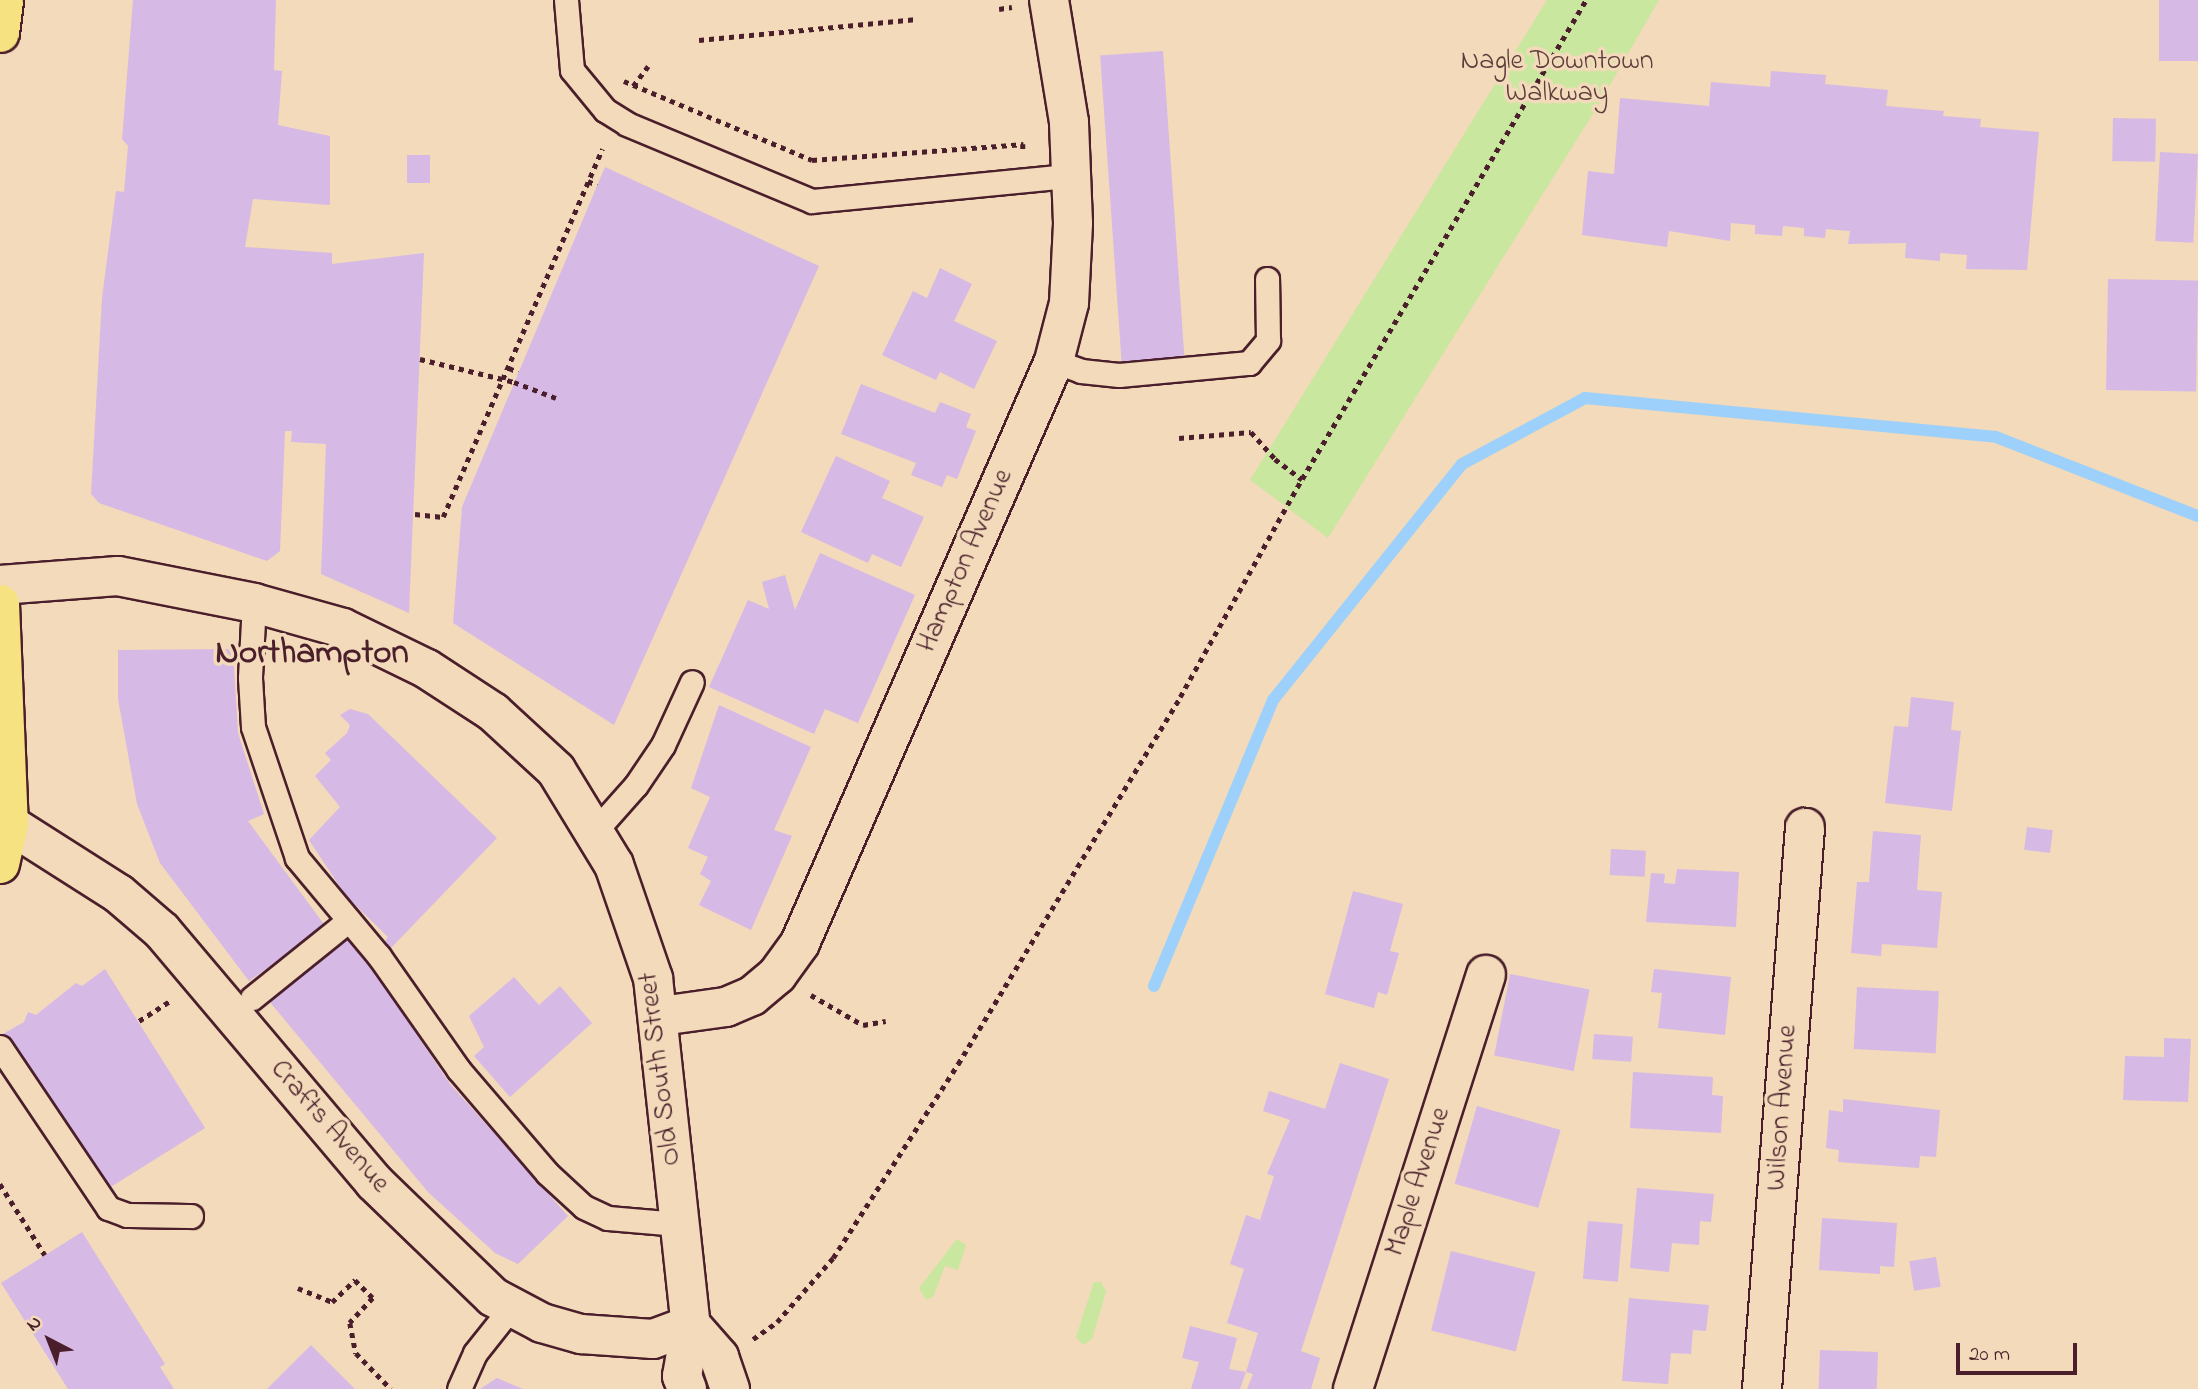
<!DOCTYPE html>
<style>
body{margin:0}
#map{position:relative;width:2198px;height:1389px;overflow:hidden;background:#f2daba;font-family:"Indie Flower",sans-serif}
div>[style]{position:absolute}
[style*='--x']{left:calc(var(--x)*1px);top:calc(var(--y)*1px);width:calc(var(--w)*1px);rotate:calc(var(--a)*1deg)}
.green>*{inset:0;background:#c9e79e}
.stream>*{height:12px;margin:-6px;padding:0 6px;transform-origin:6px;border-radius:6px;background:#9dd1fb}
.building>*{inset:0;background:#d7b9e5;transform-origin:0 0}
.path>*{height:4.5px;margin-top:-2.25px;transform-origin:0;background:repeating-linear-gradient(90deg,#4a1f2b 0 5px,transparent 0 10px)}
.roads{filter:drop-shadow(2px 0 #4a1f2b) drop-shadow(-2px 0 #4a1f2b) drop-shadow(0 2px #4a1f2b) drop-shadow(0 -2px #4a1f2b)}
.lane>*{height:23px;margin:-11.5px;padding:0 11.5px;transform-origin:11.5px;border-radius:11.5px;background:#f2daba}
.street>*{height:38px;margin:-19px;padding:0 19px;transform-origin:19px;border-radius:19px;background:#f2daba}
.secondary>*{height:38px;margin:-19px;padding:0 19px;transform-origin:19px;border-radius:19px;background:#f2daba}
.highway>*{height:38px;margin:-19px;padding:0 19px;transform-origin:19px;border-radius:19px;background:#f7e281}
.path-bridge>*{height:4.5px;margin-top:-2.25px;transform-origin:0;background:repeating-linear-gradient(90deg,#4a1f2b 0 5px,transparent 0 10px)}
span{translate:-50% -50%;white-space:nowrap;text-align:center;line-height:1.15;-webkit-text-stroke:7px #f2daba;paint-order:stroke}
.park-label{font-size:28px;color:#5d3d3c}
.street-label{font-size:28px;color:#4a1f2b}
.district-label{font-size:35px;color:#4a1f2b;font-weight:700}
.north{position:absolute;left:14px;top:1305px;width:70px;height:70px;-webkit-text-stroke:5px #f2daba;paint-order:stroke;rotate:318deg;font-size:19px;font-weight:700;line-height:28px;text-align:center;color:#4a1f2b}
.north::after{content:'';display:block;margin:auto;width:24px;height:32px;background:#4a1f2b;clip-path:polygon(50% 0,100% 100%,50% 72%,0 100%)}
.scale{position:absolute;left:1956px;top:1343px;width:121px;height:32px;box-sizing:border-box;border:4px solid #4a1f2b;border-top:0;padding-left:9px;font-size:21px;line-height:24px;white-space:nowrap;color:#4a1f2b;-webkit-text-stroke:5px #f2daba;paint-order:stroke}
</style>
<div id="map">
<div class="green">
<div style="clip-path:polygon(1547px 0,1659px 0,1599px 104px,1328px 538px,1250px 480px)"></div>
<div style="clip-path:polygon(957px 1239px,966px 1245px,958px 1270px,945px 1266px,933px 1297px,926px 1300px,919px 1288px)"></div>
<div style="clip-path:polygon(1094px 1282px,1101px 1282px,1106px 1292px,1092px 1339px,1083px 1345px,1076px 1337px)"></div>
</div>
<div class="stream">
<div style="--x:1154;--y:986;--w:310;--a:-67.4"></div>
<div style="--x:1273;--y:700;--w:302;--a:-51.3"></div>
<div style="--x:1462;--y:464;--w:140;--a:-28.2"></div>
<div style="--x:1585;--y:398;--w:413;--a:5.4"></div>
<div style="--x:1996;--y:437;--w:217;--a:21.4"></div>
</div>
<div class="building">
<div style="clip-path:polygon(133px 0,276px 0,274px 70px,282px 71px,278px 125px,330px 136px,330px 205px,253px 199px,245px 247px,332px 253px,332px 264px,424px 253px,409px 613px,321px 574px,326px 444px,291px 442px,292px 431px,285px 431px,280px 551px,267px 561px,99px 503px,91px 494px,102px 298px,116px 191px,124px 192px,128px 146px,122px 139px)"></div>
<div style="left:2159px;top:0;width:39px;height:61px"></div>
<div style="left:1163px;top:51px;width:308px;height:63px;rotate:86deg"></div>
<div style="clip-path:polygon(1771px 71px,1826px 75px,1825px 84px,1888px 90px,1886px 106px,1944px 111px,1943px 116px,1981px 119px,1980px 127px,2039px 132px,2027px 270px,1966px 269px,1967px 255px,1940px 253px,1940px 261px,1905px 258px,1906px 243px,1848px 244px,1850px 231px,1826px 229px,1825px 238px,1804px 236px,1804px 228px,1783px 226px,1782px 236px,1755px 234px,1755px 225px,1731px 223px,1730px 241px,1669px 231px,1667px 247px,1582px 235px,1588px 171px,1614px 174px,1620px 98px,1709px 106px,1711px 82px,1770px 87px)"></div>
<div style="left:2113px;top:118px;width:43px;height:43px;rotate:1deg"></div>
<div style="left:2160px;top:152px;width:38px;height:89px;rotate:3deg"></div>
<div style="left:407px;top:155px;width:23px;height:28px"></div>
<div style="clip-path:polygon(605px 167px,819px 266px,614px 725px,453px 623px,462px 507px)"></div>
<div style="clip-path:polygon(940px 268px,972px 284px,954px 321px,997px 341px,974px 389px,940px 372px,936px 380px,882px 355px,913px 291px,927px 298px)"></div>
<div style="left:2108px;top:279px;width:90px;height:111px;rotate:1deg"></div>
<div style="clip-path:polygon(861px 384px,935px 413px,940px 402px,971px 414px,966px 427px,976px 431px,957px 479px,947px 475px,942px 487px,911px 475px,916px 463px,841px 434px)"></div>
<div style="clip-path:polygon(836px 456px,890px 481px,882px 498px,924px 517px,901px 567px,872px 554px,868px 563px,801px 532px)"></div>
<div style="clip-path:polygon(820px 553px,915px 595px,858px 723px,825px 709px,814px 734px,709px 687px,748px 600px,769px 609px,762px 582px,785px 575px,795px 610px)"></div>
<div style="clip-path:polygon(233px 649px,238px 733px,264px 814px,248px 821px,326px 927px,249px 981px,160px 863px,137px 804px,118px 699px,118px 650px)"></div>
<div style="clip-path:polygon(1911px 697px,1954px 702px,1951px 730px,1961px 731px,1952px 811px,1885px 803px,1894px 726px,1908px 727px)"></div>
<div style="clip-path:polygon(719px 705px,811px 747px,774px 830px,792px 836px,751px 930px,699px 905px,711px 881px,700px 874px,708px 857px,688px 848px,710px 797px,691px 788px)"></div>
<div style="clip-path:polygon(350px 709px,368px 714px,497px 838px,390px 949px,384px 943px,388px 937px,346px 896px,309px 840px,340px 807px,315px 776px,331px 760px,325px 753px,347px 733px,350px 725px,340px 715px)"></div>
<div style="left:2027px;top:827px;width:26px;height:23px;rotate:7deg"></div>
<div style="clip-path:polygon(1873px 831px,1921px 835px,1917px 890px,1942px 892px,1937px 948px,1882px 944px,1881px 956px,1851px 953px,1857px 882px,1869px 882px)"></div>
<div style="left:1611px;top:849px;width:35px;height:26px;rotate:3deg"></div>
<div style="clip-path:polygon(1677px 869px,1739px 872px,1736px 927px,1646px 922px,1651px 873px,1665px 874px,1664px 883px,1675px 884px)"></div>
<div style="clip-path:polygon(1353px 891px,1403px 904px,1390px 951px,1399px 953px,1387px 995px,1378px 992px,1374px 1008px,1325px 994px)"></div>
<div style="clip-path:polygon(350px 935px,450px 1084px,568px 1216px,518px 1264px,495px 1253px,428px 1192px,269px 1001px)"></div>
<div style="clip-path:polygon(105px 969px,205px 1128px,101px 1193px,1px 1035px,24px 1022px,28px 1012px,36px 1015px,76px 983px,82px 986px)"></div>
<div style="clip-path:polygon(1654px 969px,1731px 977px,1725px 1035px,1658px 1028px,1662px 993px,1651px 992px)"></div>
<div style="left:1510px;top:974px;width:81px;height:83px;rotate:11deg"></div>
<div style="clip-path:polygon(514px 977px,539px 1005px,560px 986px,592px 1023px,510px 1097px,474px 1056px,484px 1047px,469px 1016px)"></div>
<div style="left:1857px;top:987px;width:82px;height:62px;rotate:3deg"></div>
<div style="left:1594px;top:1034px;width:39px;height:25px;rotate:4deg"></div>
<div style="clip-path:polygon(2164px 1038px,2191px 1039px,2188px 1102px,2123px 1100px,2125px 1056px,2164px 1057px)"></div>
<div style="clip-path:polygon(1340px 1063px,1389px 1079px,1301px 1351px,1320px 1358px,1311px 1389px,1247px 1389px,1253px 1374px,1246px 1372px,1258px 1333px,1227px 1323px,1244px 1269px,1230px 1264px,1246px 1215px,1260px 1220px,1274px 1176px,1267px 1174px,1290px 1120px,1263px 1111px,1269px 1091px,1325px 1109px)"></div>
<div style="clip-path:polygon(1633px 1072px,1713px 1077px,1712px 1095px,1723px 1096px,1721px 1133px,1630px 1128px)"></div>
<div style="clip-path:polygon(1843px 1099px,1940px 1110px,1936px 1157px,1920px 1156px,1919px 1168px,1838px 1162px,1839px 1150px,1826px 1148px,1829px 1110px,1843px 1112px)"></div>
<div style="left:1477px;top:1106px;width:87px;height:81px;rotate:16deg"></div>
<div style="clip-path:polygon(1637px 1188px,1714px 1194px,1711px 1222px,1700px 1221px,1699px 1245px,1672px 1243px,1669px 1272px,1630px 1268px)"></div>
<div style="clip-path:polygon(1822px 1218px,1897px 1223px,1894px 1267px,1880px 1266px,1880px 1274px,1819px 1270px)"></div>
<div style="left:1588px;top:1221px;width:35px;height:58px;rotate:5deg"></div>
<div style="clip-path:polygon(82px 1232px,165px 1364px,160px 1367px,174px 1389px,68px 1389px,1px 1283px)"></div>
<div style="left:1451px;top:1251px;width:87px;height:82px;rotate:14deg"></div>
<div style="left:1936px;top:1257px;width:30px;height:27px;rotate:81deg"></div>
<div style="clip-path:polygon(1629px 1298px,1709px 1305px,1706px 1331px,1693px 1330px,1691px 1354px,1671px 1353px,1668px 1384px,1622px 1381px)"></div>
<div style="clip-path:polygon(1190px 1326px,1237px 1338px,1229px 1369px,1246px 1372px,1240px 1389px,1191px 1389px,1199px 1362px,1182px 1358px)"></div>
<div style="clip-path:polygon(311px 1345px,355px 1389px,267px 1389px)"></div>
<div style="left:1820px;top:1350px;width:58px;height:39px;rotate:2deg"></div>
<div style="clip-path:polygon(497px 1378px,523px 1389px,480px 1389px)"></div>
</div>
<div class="path">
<div style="--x:999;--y:9;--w:13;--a:-9"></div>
<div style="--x:699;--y:40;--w:219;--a:-5.5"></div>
<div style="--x:624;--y:81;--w:204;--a:22.8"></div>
<div style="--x:812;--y:160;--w:212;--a:-4.3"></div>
<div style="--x:1023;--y:144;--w:7;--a:90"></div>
<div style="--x:633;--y:86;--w:25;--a:-53"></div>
<div style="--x:588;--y:181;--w:10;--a:24"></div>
<div style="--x:509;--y:368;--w:10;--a:24"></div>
<div style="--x:514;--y:382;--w:45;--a:20.9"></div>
<div style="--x:1179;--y:438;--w:72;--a:-4.8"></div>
<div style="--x:1251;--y:432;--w:36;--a:48"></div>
<div style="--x:1275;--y:459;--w:34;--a:37"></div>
<div style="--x:415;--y:514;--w:28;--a:6"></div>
<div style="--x:443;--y:517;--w:401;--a:-66.6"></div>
<div style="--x:811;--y:995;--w:60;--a:30"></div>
<div style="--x:863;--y:1025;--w:23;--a:-10"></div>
<div style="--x:139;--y:1021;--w:37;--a:-33"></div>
<div style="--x:0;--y:1184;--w:84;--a:57.6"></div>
<div style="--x:298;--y:1288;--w:37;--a:22"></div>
<div style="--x:332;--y:1302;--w:32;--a:-44"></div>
<div style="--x:355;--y:1280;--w:25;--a:45"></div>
<div style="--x:373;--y:1298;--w:34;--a:133"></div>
<div style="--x:350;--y:1323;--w:31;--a:79"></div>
<div style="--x:356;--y:1353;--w:50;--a:45.8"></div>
<div style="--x:753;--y:1339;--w:29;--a:-35"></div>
<div style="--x:777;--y:1322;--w:85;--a:-48.8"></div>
<div style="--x:833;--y:1258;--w:231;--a:-57.2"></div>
<div style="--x:958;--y:1064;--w:429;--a:-58.8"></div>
<div style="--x:1180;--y:697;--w:250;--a:-60.8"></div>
<div style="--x:1302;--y:479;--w:557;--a:-59.34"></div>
</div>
<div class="roads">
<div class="lane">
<div style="--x:566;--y:0;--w:70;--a:85.1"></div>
<div style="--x:572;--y:70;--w:52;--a:50.5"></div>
<div style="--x:605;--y:110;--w:26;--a:32"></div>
<div style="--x:627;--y:124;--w:200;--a:22.6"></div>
<div style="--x:812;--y:201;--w:258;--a:-5.6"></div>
<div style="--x:1054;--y:361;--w:29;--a:20"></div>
<div style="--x:1081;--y:371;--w:38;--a:6"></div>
<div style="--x:1119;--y:375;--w:131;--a:-5.3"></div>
<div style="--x:1249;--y:363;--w:30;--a:-50"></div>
<div style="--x:1268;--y:340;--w:61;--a:-90.9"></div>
<div style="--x:254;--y:603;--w:75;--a:93.1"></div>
<div style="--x:250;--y:678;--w:49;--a:86.5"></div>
<div style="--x:253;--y:727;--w:138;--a:71.4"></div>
<div style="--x:297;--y:858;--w:128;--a:50.1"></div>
<div style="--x:379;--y:956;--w:138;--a:55"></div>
<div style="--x:458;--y:1069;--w:137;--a:49.4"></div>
<div style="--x:547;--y:1173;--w:50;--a:42.6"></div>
<div style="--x:584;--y:1207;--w:26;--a:25"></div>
<div style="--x:608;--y:1218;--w:70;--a:4.9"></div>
<div style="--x:596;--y:830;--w:60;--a:-48.4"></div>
<div style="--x:636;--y:785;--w:48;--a:-56"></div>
<div style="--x:663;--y:745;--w:69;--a:-65.3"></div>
<div style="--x:252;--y:998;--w:124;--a:-38.8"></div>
<div style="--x:0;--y:1047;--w:194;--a:56.1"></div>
<div style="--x:108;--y:1208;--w:20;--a:20"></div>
<div style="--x:127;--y:1215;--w:64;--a:0.9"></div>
<div style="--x:459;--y:1389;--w:39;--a:-66"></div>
<div style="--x:475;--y:1353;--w:56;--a:-51.5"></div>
</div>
<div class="street">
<div style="--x:661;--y:1016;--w:66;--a:-7.9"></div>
<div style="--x:726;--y:1007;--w:28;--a:-23"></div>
<div style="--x:752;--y:996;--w:33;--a:-40"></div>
<div style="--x:777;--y:975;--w:39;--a:-54"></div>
<div style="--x:800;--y:943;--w:635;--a:-66.42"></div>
<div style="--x:1054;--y:361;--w:60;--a:-75.5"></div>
<div style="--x:1069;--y:303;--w:80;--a:-87.1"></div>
<div style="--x:1073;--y:223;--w:101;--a:-92.3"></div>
<div style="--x:1069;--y:122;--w:124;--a:-99.3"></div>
<div style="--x:1353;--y:1389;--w:435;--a:-72.2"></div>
<div style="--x:1762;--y:1389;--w:563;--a:-85.62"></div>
</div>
<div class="secondary">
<div style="--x:0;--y:585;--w:118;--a:-4.4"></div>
<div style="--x:118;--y:576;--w:139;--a:11.2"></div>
<div style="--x:254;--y:603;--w:92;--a:15.7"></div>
<div style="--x:343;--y:628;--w:93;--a:26"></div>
<div style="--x:427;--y:669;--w:79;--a:33.1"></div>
<div style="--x:493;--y:712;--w:86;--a:42.6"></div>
<div style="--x:556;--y:770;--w:111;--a:58.6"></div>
<div style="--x:614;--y:865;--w:120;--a:71"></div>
<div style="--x:653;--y:978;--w:349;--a:83.8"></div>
<div style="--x:691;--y:1325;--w:52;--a:100"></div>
<div style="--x:682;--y:1376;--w:14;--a:69"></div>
<div style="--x:9;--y:824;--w:130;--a:32.5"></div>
<div style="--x:119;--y:894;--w:57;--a:40.7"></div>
<div style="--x:162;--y:931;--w:329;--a:49.8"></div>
<div style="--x:374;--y:1182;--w:165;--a:44"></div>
<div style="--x:493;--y:1297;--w:55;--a:28"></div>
<div style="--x:542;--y:1323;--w:41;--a:15.8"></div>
<div style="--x:581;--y:1334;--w:72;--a:4"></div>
<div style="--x:653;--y:1339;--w:40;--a:-20.2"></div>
<div style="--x:691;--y:1325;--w:43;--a:48.8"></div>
<div style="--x:719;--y:1357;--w:34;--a:71"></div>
</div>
<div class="highway">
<div style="--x:0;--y:33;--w:33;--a:-83"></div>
<div style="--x:0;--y:604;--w:220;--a:87.7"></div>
<div style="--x:9;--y:824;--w:41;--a:102.7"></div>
</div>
</div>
<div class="path-bridge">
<div style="--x:420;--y:359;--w:97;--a:13.7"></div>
</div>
<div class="park-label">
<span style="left:1557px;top:78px">Nagle Downtown<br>Walkway</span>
</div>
<div class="street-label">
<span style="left:966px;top:561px;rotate:-66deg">Hampton Avenue</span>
<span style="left:661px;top:1069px;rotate:-97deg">Old South Street</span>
<span style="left:1783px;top:1108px;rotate:-86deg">Wilson Avenue</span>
<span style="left:329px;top:1127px;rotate:49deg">Crafts Avenue</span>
<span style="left:1419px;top:1182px;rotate:-72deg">Maple Avenue</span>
</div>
<div class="district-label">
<span style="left:312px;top:654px">Northampton</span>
</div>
<div class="north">N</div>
<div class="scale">20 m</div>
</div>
